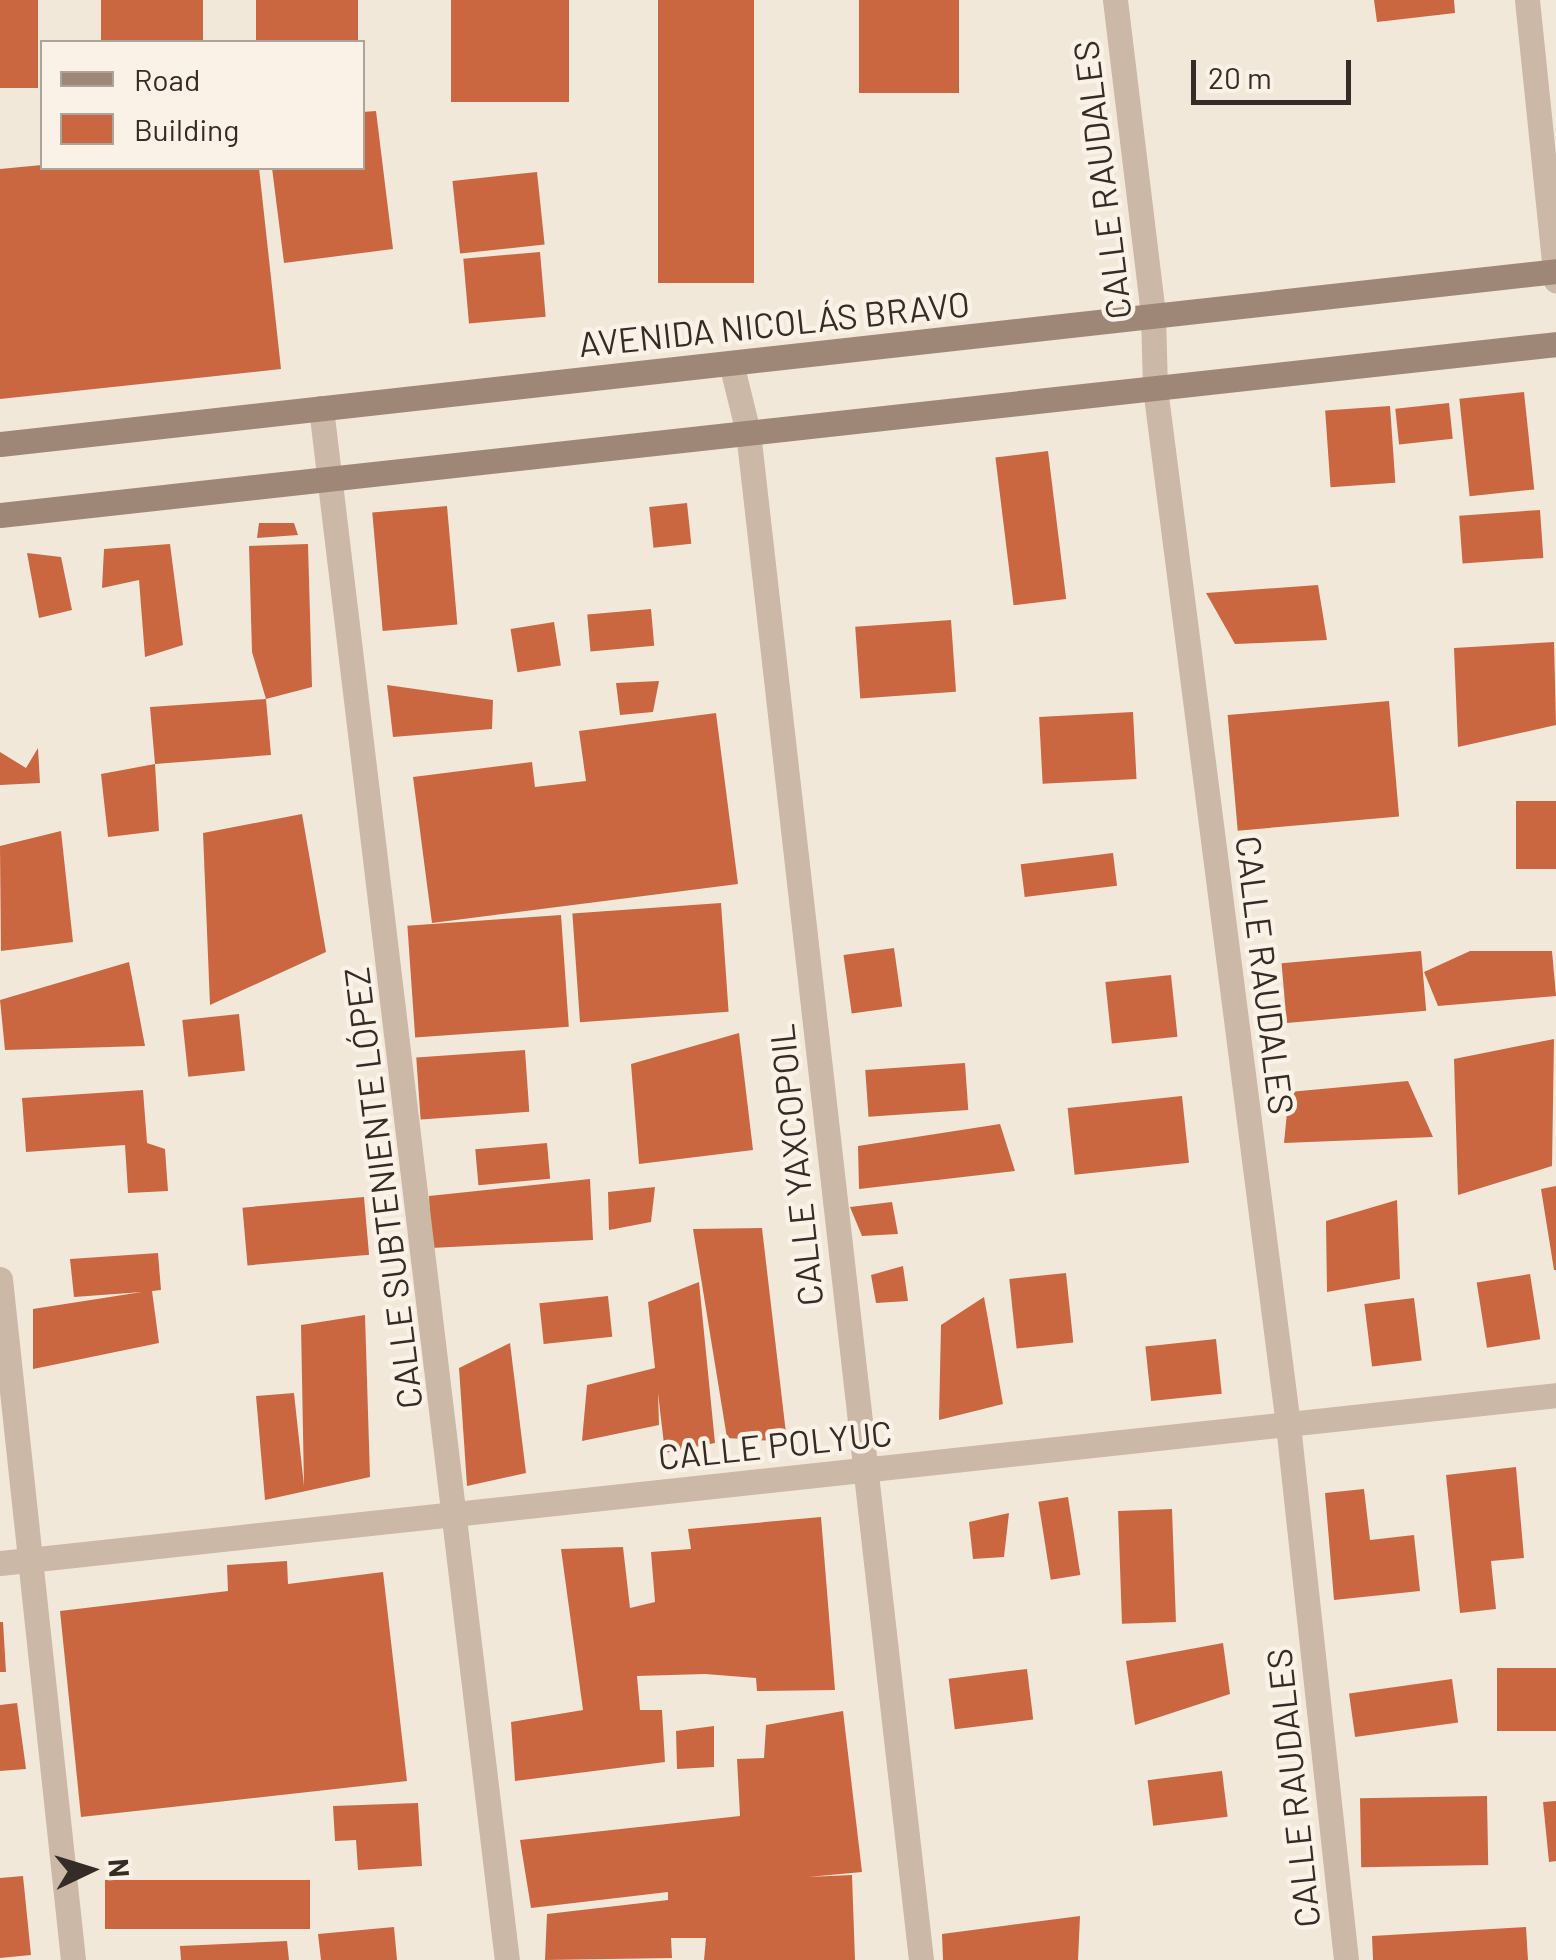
<!DOCTYPE html>
<meta charset="utf-8">
<style>
body{margin:0}
#map{position:relative;width:1556px;height:1960px;overflow:hidden;background:#f2e8da;font-family:Barlow,sans-serif}
div>[style]{position:absolute}
[style*='--x']{left:calc(var(--x)*1px);top:calc(var(--y)*1px);width:calc(var(--w)*1px);rotate:calc(var(--a)*1deg)}
.building>*{inset:0;background:#ca6741;transform-origin:0 0}
.minor>*{height:25px;margin:-12.5px;padding:0 12.5px;transform-origin:12.5px;border-radius:12.5px;background:#cbb8a6}
.secondary>*{height:25px;margin:-12.5px;padding:0 12.5px;transform-origin:12.5px;border-radius:12.5px;background:#9e8777}
span{translate:-50% -50%;white-space:nowrap;text-align:center;line-height:1.15;-webkit-text-stroke:9px #faf2e7;paint-order:stroke}
.street-label{font-size:35px;color:#362c27}
.legend{position:absolute;left:40px;top:40px;width:325px;height:130px;box-sizing:border-box;background:#faf2e7;border:2px solid #aca39a;margin:0;padding:12px 18px;list-style:none;font-size:30px;color:#362c27}
.legend li{display:flex;align-items:center;gap:20px;height:50px}
.legend b{width:50px;border:2px solid #aca39a}
.north{position:absolute;left:40px;top:1820px;width:100px;height:100px;-webkit-text-stroke:8px #faf2e7;paint-order:stroke;rotate:86deg;font-size:28px;font-weight:700;line-height:40px;text-align:center;color:#362c27}
.north::after{content:'';display:block;margin:auto;width:35px;height:45px;background:#362c27;clip-path:polygon(50% 0,100% 100%,50% 72%,0 100%)}
.scale{position:absolute;left:1191px;top:60px;width:160px;height:45px;box-sizing:border-box;border:5px solid #362c27;border-top:0;padding-left:12px;font-size:30px;line-height:35px;white-space:nowrap;color:#362c27;-webkit-text-stroke:8px #faf2e7;paint-order:stroke}
</style>
<div id="map">
<div class="building">
<div style="left:0;top:0;width:38px;height:88px"></div>
<div style="left:101px;top:0;width:102px;height:42px"></div>
<div style="left:256px;top:0;width:102px;height:42px"></div>
<div style="left:451px;top:0;width:118px;height:102px"></div>
<div style="left:658px;top:0;width:96px;height:283px"></div>
<div style="left:859px;top:0;width:100px;height:93px"></div>
<div style="clip-path:polygon(1374px 0,1454px 0,1455px 13px,1377px 22px)"></div>
<div style="clip-path:polygon(376px 111px,393px 249px,284px 263px,272px 168px,362px 168px,362px 112px)"></div>
<div style="clip-path:polygon(42px 165px,259px 168px,281px 369px,0 399px,0 169px)"></div>
<div style="left:537px;top:172px;width:73px;height:85px;rotate:84deg"></div>
<div style="left:540px;top:252px;width:65px;height:77px;rotate:85deg"></div>
<div style="left:1524px;top:392px;width:98px;height:65px;rotate:84deg"></div>
<div style="left:1449px;top:403px;width:36px;height:54px;rotate:84deg"></div>
<div style="left:1390px;top:406px;width:77px;height:65px;rotate:86deg"></div>
<div style="left:1048px;top:451px;width:149px;height:53px;rotate:83deg"></div>
<div style="left:687px;top:503px;width:41px;height:38px;rotate:84deg"></div>
<div style="left:447px;top:506px;width:119px;height:75px;rotate:85deg"></div>
<div style="left:1540px;top:510px;width:48px;height:81px;rotate:86deg"></div>
<div style="clip-path:polygon(259px 523px,294px 523px,298px 535px,257px 538px)"></div>
<div style="clip-path:polygon(170px 544px,183px 645px,145px 657px,139px 580px,102px 588px,104px 549px)"></div>
<div style="clip-path:polygon(308px 544px,312px 687px,266px 699px,252px 652px,249px 546px)"></div>
<div style="clip-path:polygon(27px 553px,61px 557px,72px 610px,39px 618px)"></div>
<div style="clip-path:polygon(1318px 585px,1327px 640px,1235px 644px,1206px 593px)"></div>
<div style="left:651px;top:609px;width:37px;height:64px;rotate:85deg"></div>
<div style="left:951px;top:620px;width:72px;height:96px;rotate:86deg"></div>
<div style="left:554px;top:622px;width:44px;height:44px;rotate:81deg"></div>
<div style="clip-path:polygon(1554px 642px,1556px 725px,1458px 747px,1454px 648px)"></div>
<div style="clip-path:polygon(659px 681px,653px 712px,620px 715px,616px 683px)"></div>
<div style="clip-path:polygon(387px 685px,493px 700px,492px 729px,393px 737px)"></div>
<div style="clip-path:polygon(266px 699px,271px 755px,155px 764px,159px 831px,108px 837px,101px 774px,155px 764px,150px 707px)"></div>
<div style="left:1389px;top:701px;width:116px;height:162px;rotate:85deg"></div>
<div style="left:1133px;top:712px;width:67px;height:94px;rotate:87deg"></div>
<div style="clip-path:polygon(716px 713px,738px 884px,432px 923px,413px 777px,532px 762px,535px 787px,586px 781px,579px 731px)"></div>
<div style="clip-path:polygon(38px 748px,40px 783px,0 785px,0 752px,26px 768px)"></div>
<div style="left:1556px;top:801px;width:68px;height:40px;rotate:90deg"></div>
<div style="clip-path:polygon(302px 814px,326px 952px,210px 1005px,203px 833px)"></div>
<div style="clip-path:polygon(61px 831px,73px 942px,1px 951px,0 846px)"></div>
<div style="left:1113px;top:853px;width:33px;height:93px;rotate:83deg"></div>
<div style="left:721px;top:903px;width:109px;height:149px;rotate:86deg"></div>
<div style="left:561px;top:915px;width:112px;height:154px;rotate:86deg"></div>
<div style="left:894px;top:948px;width:59px;height:51px;rotate:82deg"></div>
<div style="left:1421px;top:951px;width:60px;height:140px;rotate:85deg"></div>
<div style="clip-path:polygon(1470px 951px,1552px 951px,1556px 996px,1438px 1006px,1424px 972px)"></div>
<div style="clip-path:polygon(129px 962px,145px 1046px,5px 1050px,0 1000px)"></div>
<div style="left:1171px;top:975px;width:62px;height:66px;rotate:84deg"></div>
<div style="left:239px;top:1014px;width:57px;height:57px;rotate:84deg"></div>
<div style="clip-path:polygon(739px 1033px,753px 1150px,639px 1164px,631px 1064px)"></div>
<div style="clip-path:polygon(1554px 1039px,1552px 1166px,1458px 1195px,1454px 1059px)"></div>
<div style="left:525px;top:1050px;width:62px;height:109px;rotate:86deg"></div>
<div style="left:965px;top:1063px;width:47px;height:100px;rotate:86deg"></div>
<div style="clip-path:polygon(1408px 1081px,1433px 1137px,1284px 1143px,1289px 1092px)"></div>
<div style="clip-path:polygon(143px 1090px,147px 1143px,165px 1149px,168px 1191px,128px 1193px,125px 1145px,26px 1152px,22px 1098px)"></div>
<div style="left:1182px;top:1096px;width:67px;height:115px;rotate:84deg"></div>
<div style="clip-path:polygon(1000px 1124px,1015px 1171px,859px 1189px,858px 1146px)"></div>
<div style="left:547px;top:1143px;width:36px;height:72px;rotate:85deg"></div>
<div style="clip-path:polygon(590px 1179px,593px 1240px,431px 1248px,429px 1196px)"></div>
<div style="clip-path:polygon(1556px 1186px,1556px 1270px,1554px 1270px,1541px 1189px)"></div>
<div style="clip-path:polygon(655px 1187px,651px 1222px,609px 1230px,608px 1192px)"></div>
<div style="left:364px;top:1197px;width:58px;height:122px;rotate:85deg"></div>
<div style="clip-path:polygon(1397px 1200px,1400px 1279px,1327px 1292px,1326px 1221px)"></div>
<div style="clip-path:polygon(892px 1202px,898px 1234px,862px 1236px,850px 1207px)"></div>
<div style="clip-path:polygon(762px 1228px,787px 1442px,727px 1438px,693px 1229px)"></div>
<div style="clip-path:polygon(158px 1253px,161px 1290px,152px 1291px,159px 1343px,33px 1369px,33px 1309px,142px 1292px,74px 1297px,70px 1259px)"></div>
<div style="clip-path:polygon(903px 1266px,908px 1301px,876px 1303px,871px 1275px)"></div>
<div style="left:1066px;top:1273px;width:70px;height:57px;rotate:84deg"></div>
<div style="left:1530px;top:1274px;width:66px;height:54px;rotate:81deg"></div>
<div style="clip-path:polygon(699px 1282px,715px 1443px,665px 1453px,658px 1393px,659px 1425px,582px 1441px,587px 1385px,655px 1368px,648px 1302px)"></div>
<div style="left:608px;top:1296px;width:41px;height:69px;rotate:84deg"></div>
<div style="clip-path:polygon(984px 1297px,1003px 1404px,939px 1420px,941px 1325px)"></div>
<div style="left:1414px;top:1298px;width:63px;height:50px;rotate:83deg"></div>
<div style="clip-path:polygon(365px 1315px,370px 1477px,265px 1500px,256px 1396px,294px 1393px,304px 1486px,301px 1325px)"></div>
<div style="left:1216px;top:1339px;width:55px;height:71px;rotate:84deg"></div>
<div style="clip-path:polygon(510px 1343px,526px 1473px,467px 1486px,459px 1368px)"></div>
<div style="clip-path:polygon(1516px 1467px,1524px 1558px,1491px 1561px,1496px 1609px,1460px 1613px,1446px 1475px)"></div>
<div style="clip-path:polygon(1364px 1489px,1370px 1540px,1414px 1535px,1420px 1591px,1334px 1600px,1325px 1493px)"></div>
<div style="left:1068px;top:1497px;width:79px;height:30px;rotate:81deg"></div>
<div style="left:1172px;top:1509px;width:113px;height:54px;rotate:88deg"></div>
<div style="clip-path:polygon(1009px 1513px,1004px 1557px,973px 1559px,969px 1522px)"></div>
<div style="clip-path:polygon(821px 1517px,835px 1690px,757px 1691px,756px 1678px,705px 1674px,637px 1676px,640px 1710px,662px 1710px,665px 1762px,515px 1781px,511px 1722px,583px 1710px,561px 1549px,623px 1547px,630px 1608px,655px 1602px,651px 1552px,691px 1549px,688px 1529px)"></div>
<div style="clip-path:polygon(287px 1561px,288px 1584px,383px 1572px,407px 1781px,81px 1817px,60px 1611px,228px 1591px,227px 1565px)"></div>
<div style="clip-path:polygon(0 1622px,3px 1622px,6px 1672px,0 1672px)"></div>
<div style="clip-path:polygon(1223px 1643px,1230px 1694px,1135px 1725px,1126px 1661px)"></div>
<div style="left:1556px;top:1668px;width:63px;height:59px;rotate:90deg"></div>
<div style="left:1027px;top:1669px;width:51px;height:79px;rotate:83deg"></div>
<div style="left:1452px;top:1679px;width:44px;height:104px;rotate:82deg"></div>
<div style="clip-path:polygon(17px 1703px,26px 1769px,0 1771px,0 1705px)"></div>
<div style="clip-path:polygon(843px 1711px,862px 1872px,808px 1877px,852px 1875px,855px 1960px,704px 1960px,706px 1938px,671px 1938px,672px 1958px,545px 1960px,547px 1914px,668px 1900px,668px 1892px,531px 1908px,520px 1840px,740px 1816px,737px 1759px,764px 1758px,766px 1725px)"></div>
<div style="clip-path:polygon(714px 1726px,714px 1767px,677px 1769px,676px 1731px)"></div>
<div style="left:1222px;top:1771px;width:46px;height:75px;rotate:83deg"></div>
<div style="left:1487px;top:1796px;width:69px;height:127px;rotate:89deg"></div>
<div style="clip-path:polygon(1556px 1801px,1556px 1861px,1549px 1862px,1543px 1802px)"></div>
<div style="clip-path:polygon(418px 1803px,422px 1866px,358px 1870px,356px 1840px,335px 1841px,333px 1806px)"></div>
<div style="clip-path:polygon(23px 1876px,31px 1955px,0 1958px,0 1878px)"></div>
<div style="left:310px;top:1880px;width:49px;height:205px;rotate:90deg"></div>
<div style="clip-path:polygon(1080px 1916px,1078px 1960px,943px 1960px,942px 1934px)"></div>
<div style="clip-path:polygon(394px 1927px,397px 1960px,321px 1960px,318px 1934px)"></div>
<div style="clip-path:polygon(1526px 1927px,1528px 1960px,1373px 1960px,1372px 1936px)"></div>
<div style="clip-path:polygon(287px 1941px,289px 1960px,181px 1960px,180px 1946px)"></div>
</div>
<div class="minor">
<div style="--x:1115;--y:0;--w:318;--a:83.1"></div>
<div style="--x:1153;--y:316;--w:72;--a:88.4"></div>
<div style="--x:1155;--y:388;--w:1045;--a:82.69"></div>
<div style="--x:1288;--y:1425;--w:538;--a:83.81"></div>
<div style="--x:1527;--y:0;--w:282;--a:84.1"></div>
<div style="--x:731;--y:363;--w:71;--a:76.2"></div>
<div style="--x:748;--y:432;--w:1538;--a:83.54"></div>
<div style="--x:321;--y:408;--w:1563;--a:83.17"></div>
<div style="--x:0;--y:1279;--w:685;--a:83.88"></div>
<div style="--x:0;--y:1563;--w:1565;--a:-6.16"></div>
</div>
<div class="secondary">
<div style="--x:0;--y:444;--w:1566;--a:-6.34"></div>
<div style="--x:0;--y:515;--w:1565;--a:-6.27"></div>
</div>
<div class="street-label">
<span style="left:1101px;top:180px;rotate:-97deg">CALLE RAUDALES</span>
<span style="left:774px;top:323px;rotate:-6deg">AVENIDA NICOLÁS BRAVO</span>
<span style="left:1266px;top:975px;rotate:83deg">CALLE RAUDALES</span>
<span style="left:795px;top:1165px;rotate:-96deg">CALLE YAXCOPOIL</span>
<span style="left:382px;top:1188px;rotate:-97deg">CALLE SUBTENIENTE LÓPEZ</span>
<span style="left:775px;top:1444px;rotate:-6deg">CALLE POLYUC</span>
<span style="left:1292px;top:1788px;rotate:-96deg">CALLE RAUDALES</span>
</div>
<ul class="legend">
<li><b style="height:12px;background:#9e8777"></b>Road</li>
<li><b style="height:28px;background:#ca6741"></b>Building</li>
</ul>
<div class="north">N</div>
<div class="scale">20 m</div>
</div>
